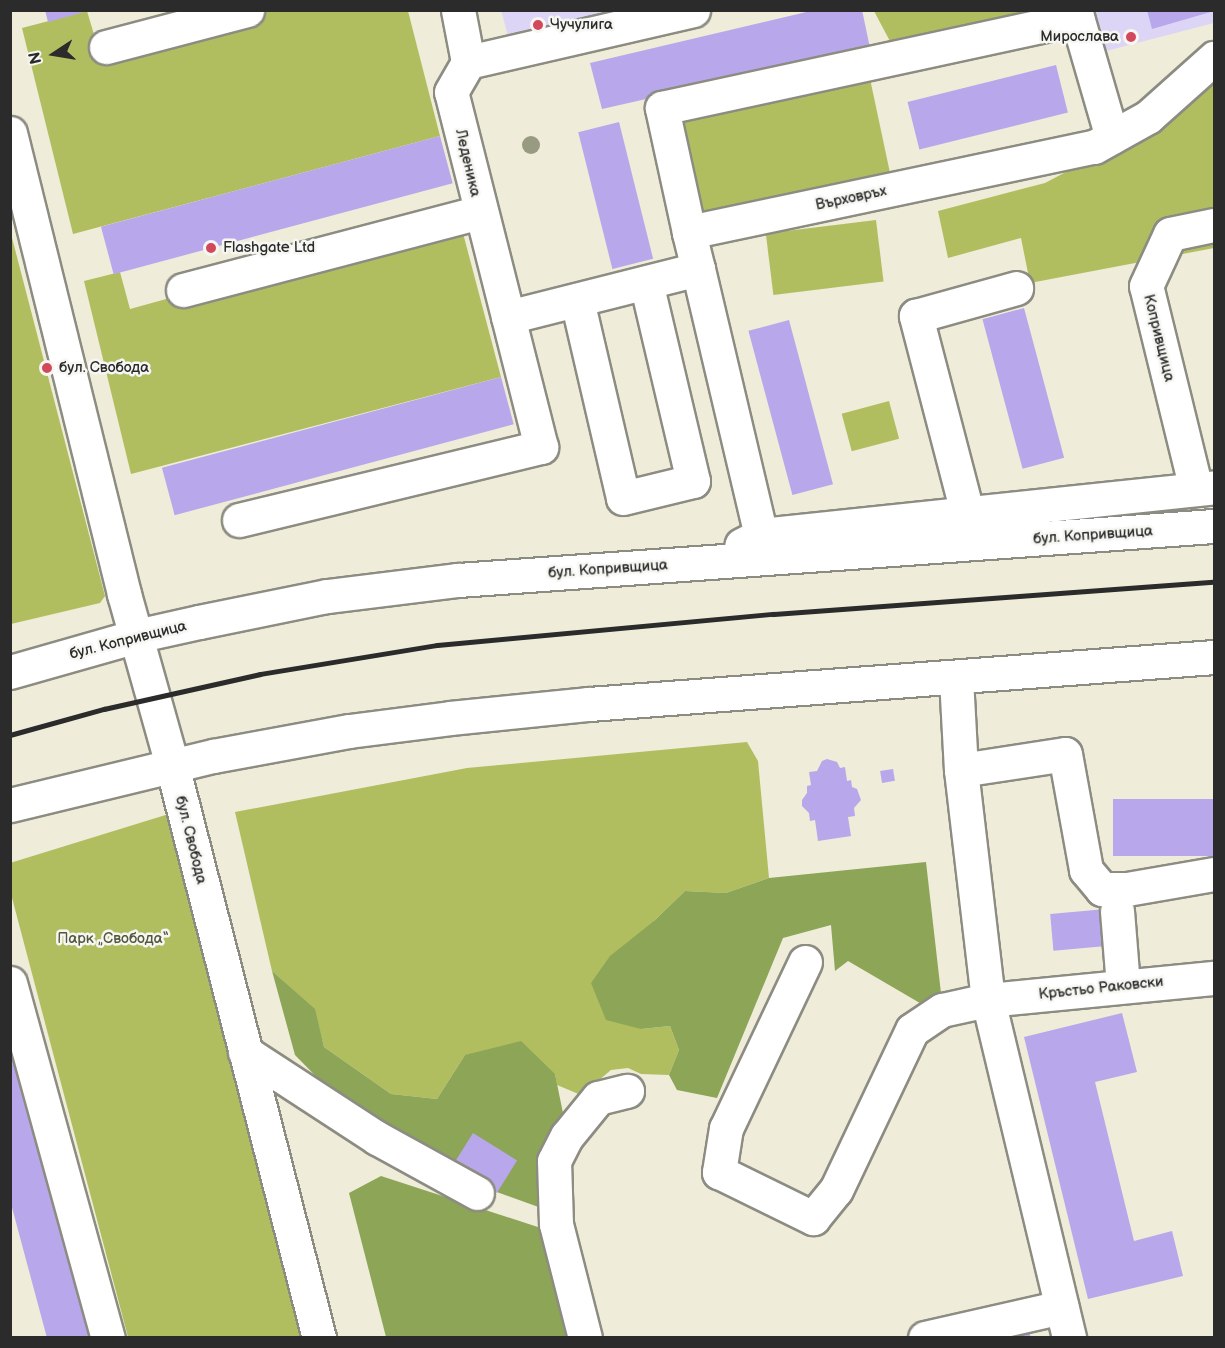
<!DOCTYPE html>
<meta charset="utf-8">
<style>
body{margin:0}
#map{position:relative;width:1225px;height:1348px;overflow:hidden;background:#efecd9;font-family:"Balsamiq Sans",sans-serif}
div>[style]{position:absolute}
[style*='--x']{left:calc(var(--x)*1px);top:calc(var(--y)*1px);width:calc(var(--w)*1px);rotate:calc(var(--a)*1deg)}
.built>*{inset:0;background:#ddd5f6}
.green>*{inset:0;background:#b1be60;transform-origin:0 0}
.forest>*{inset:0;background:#8ca556}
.building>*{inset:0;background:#b8a7ea;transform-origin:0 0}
.roads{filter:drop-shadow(2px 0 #8d8c82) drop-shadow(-2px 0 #8d8c82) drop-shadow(0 2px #8d8c82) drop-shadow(0 -2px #8d8c82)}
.minor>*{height:33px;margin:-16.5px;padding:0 16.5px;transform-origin:16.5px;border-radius:16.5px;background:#fff}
.major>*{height:33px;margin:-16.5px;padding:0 16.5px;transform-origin:16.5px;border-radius:16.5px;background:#fff}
.rail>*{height:4.5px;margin:-2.25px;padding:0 2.25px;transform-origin:2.25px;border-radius:2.25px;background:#2b2b2b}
.trees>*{width:18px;height:18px;margin:-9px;border-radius:50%;background:#999a82}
.dots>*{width:16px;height:16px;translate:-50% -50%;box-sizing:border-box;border:3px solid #f6f6f2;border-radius:50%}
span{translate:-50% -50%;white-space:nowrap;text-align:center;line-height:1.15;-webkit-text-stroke:5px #f6f6f2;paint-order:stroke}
.poi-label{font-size:15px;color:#2b2b2b}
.left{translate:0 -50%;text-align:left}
.right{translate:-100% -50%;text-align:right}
.street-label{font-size:15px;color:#2b2b2b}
.park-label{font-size:15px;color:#53573b}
.frame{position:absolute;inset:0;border:12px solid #2b2b2b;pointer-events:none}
.north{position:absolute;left:24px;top:24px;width:60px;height:60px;-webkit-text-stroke:4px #f6f6f2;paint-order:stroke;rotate:258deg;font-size:16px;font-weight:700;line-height:24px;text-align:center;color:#2b2b2b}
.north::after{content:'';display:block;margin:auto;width:21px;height:27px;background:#2b2b2b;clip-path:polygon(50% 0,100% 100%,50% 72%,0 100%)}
</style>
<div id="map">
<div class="built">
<div style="clip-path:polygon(501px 10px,632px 11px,509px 40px)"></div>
<div style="clip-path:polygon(1093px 11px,1214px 11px,1214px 23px,1106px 51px)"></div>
</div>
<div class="green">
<div style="clip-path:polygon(1047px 10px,893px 47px,874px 11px)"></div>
<div style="clip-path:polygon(87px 11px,101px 58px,271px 11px,408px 11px,440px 136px,73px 234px,22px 28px)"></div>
<div style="left:869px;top:74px;width:101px;height:204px;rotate:78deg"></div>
<div style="clip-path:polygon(1214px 75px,1214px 248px,1030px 283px,1021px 238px,948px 258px,938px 211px,1045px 183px,1117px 145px)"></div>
<div style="clip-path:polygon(459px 218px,501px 377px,131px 474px,84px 281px,120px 272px,130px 309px)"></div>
<div style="left:876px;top:220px;width:62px;height:111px;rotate:83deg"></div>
<div style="clip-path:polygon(10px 230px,105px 596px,100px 603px,11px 624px)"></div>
<div style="left:889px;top:401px;width:39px;height:49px;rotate:75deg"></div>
<div style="clip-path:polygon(747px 742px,758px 761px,769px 878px,726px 893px,685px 891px,654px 921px,641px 1029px,670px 1026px,679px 1050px,669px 1075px,641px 1074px,628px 1068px,611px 1070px,581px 1095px,557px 1085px,555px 1074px,465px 1055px,437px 1099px,391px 1094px,324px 1047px,314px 1009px,272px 971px,235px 812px,467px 768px)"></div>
<div style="clip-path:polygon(172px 813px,304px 1337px,128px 1337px,11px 894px,10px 863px)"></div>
</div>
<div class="forest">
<div style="clip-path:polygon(926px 862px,942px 1002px,925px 1006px,848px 961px,835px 971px,831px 925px,783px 938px,717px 1098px,677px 1090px,669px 1075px,679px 1050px,670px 1026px,641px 1029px,606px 1020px,591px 983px,610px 956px,654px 921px,685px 891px,726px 893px,769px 878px)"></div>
<div style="clip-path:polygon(272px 971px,315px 1009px,324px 1047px,391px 1094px,437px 1099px,465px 1055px,521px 1041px,555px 1074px,564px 1118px,544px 1209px,480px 1186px,346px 1107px,295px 1055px)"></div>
<div style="clip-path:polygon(381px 1176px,547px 1230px,574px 1337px,386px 1337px,349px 1193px)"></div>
</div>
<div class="building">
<div style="clip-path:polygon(45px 10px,88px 10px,88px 11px,48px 22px)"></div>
<div style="clip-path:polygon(815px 10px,862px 10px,870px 48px,602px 109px,590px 63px)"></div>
<div style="clip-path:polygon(1147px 10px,1214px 10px,1214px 11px,1152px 29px)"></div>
<div style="left:1056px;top:65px;width:49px;height:153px;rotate:76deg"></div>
<div style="left:619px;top:122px;width:141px;height:42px;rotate:76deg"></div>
<div style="left:440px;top:136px;width:49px;height:351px;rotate:75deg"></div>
<div style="left:1024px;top:308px;width:155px;height:43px;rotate:75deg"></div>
<div style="left:789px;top:320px;width:170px;height:42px;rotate:75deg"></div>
<div style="left:501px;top:377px;width:49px;height:351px;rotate:75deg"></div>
<div style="clip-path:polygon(827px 759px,837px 762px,840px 768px,845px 767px,847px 781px,851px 780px,852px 787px,857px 789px,861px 800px,854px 808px,855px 816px,848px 817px,851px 836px,818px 841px,815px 820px,810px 821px,809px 813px,802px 806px,802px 800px,807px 793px,807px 786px,811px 785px,809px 772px,817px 771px,822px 761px)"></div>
<div style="left:893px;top:769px;width:12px;height:13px;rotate:81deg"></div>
<div style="left:1214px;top:799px;width:57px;height:101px;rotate:90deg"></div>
<div style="left:1106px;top:909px;width:37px;height:56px;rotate:85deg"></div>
<div style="clip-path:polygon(1122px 1013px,1137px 1072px,1095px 1082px,1134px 1241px,1172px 1231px,1183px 1276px,1088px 1299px,1024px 1037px)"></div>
<div style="clip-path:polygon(10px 1029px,94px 1338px,47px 1338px,10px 1200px)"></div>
<div style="left:473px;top:1133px;width:52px;height:38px;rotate:32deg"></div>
<div style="clip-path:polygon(1029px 1331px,1031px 1338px,1007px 1338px,1007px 1337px)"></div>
</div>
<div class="roads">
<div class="minor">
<div style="--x:1075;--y:10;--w:132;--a:73.8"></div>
<div style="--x:106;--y:47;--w:146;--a:-14.7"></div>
<div style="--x:468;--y:62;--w:231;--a:-13"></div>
<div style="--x:10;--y:133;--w:475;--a:76.1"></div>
<div style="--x:124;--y:594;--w:178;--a:74.3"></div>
<div style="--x:172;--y:765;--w:592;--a:75.61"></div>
<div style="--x:689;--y:232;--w:127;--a:-102.3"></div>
<div style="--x:662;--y:108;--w:425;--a:-12.2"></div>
<div style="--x:698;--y:269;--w:273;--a:76.7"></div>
<div style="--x:761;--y:535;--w:22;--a:153"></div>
<div style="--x:183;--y:290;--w:307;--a:-14.7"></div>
<div style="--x:577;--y:300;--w:203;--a:76.9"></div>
<div style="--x:623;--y:498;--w:72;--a:-13.7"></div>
<div style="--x:693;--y:481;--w:204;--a:-103.3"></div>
<div style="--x:508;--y:317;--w:196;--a:-14.2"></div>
<div style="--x:698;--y:269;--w:38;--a:-104"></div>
<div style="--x:689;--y:232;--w:414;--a:-11.9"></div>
<div style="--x:1094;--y:147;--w:62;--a:-29.1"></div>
<div style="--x:1148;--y:117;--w:89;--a:-41.8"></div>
<div style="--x:1196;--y:489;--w:209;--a:-103.8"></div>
<div style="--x:1146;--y:286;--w:57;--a:-65.2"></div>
<div style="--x:1170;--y:234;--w:45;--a:-11.6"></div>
<div style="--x:967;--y:512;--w:203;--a:-104.6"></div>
<div style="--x:916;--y:316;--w:104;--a:-15.6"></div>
<div style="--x:239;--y:520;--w:311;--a:-13.6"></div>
<div style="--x:541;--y:447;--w:366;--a:-104.2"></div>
<div style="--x:451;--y:92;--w:34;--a:-60"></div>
<div style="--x:468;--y:62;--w:53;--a:-100.9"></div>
<div style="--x:761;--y:535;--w:456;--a:-6"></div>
<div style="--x:956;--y:678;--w:92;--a:86.9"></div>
<div style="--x:961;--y:770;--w:232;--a:83.3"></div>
<div style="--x:988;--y:1000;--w:348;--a:76.5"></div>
<div style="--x:961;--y:770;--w:105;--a:-8.7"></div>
<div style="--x:1065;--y:754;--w:118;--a:79.7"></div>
<div style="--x:1086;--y:870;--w:25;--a:50"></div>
<div style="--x:1102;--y:889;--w:25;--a:0"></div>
<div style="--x:1127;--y:889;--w:88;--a:-9.8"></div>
<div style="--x:1117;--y:911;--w:74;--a:85.4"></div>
<div style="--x:805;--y:962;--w:184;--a:115.4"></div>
<div style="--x:726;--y:1128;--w:45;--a:99"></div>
<div style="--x:719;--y:1172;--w:105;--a:26.1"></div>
<div style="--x:813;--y:1218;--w:36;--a:-51"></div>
<div style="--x:836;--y:1190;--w:177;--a:-64.6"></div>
<div style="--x:912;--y:1030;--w:36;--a:-34"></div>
<div style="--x:942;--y:1010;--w:47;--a:-12.3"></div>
<div style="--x:988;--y:1000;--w:227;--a:-5.6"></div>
<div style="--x:10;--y:983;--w:368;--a:74.6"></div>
<div style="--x:245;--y:1052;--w:158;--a:33.1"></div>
<div style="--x:377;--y:1138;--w:114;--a:28.8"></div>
<div style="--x:585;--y:1338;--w:118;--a:-104.3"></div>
<div style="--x:556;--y:1224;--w:63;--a:-91.8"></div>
<div style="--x:554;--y:1161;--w:28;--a:-63"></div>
<div style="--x:567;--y:1136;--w:49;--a:-50.8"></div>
<div style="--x:598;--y:1098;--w:30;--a:-14"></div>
<div style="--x:925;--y:1338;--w:140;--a:-12.8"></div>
</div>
<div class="major">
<div style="--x:10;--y:672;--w:131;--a:-15.9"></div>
<div style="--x:136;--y:636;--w:65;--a:-12.5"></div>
<div style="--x:199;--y:622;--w:131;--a:-11.5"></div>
<div style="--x:327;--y:596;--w:132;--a:-7"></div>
<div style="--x:458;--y:580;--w:758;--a:-4.09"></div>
<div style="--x:10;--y:805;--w:209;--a:-13.6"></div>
<div style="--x:213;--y:756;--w:138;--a:-10.4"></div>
<div style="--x:349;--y:731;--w:102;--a:-7.3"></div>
<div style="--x:450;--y:718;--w:140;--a:-5.8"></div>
<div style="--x:589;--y:704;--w:627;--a:-4.3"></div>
</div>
</div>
<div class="rail">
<div style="--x:10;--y:735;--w:98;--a:-15.5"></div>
<div style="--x:104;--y:709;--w:160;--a:-12.6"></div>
<div style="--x:260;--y:674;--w:179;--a:-9.3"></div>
<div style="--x:437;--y:645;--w:337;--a:-5.3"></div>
<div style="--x:773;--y:614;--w:442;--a:-4.2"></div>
</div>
<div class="trees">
<div style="left:531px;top:145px"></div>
</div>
<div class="dots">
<div style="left:538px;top:25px;background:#d1495b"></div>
<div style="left:1131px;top:37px;background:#d1495b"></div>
<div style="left:211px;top:248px;background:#d1495b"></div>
<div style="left:47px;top:368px;background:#d1495b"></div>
</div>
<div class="poi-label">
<span class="left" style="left:550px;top:25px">Чучулига</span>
<span class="right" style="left:1119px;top:37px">Мирослава</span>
<span class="left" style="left:223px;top:248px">Flashgate Ltd</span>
<span class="left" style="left:59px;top:368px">бул. Свобода</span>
</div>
<div class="street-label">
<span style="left:468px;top:163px;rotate:77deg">Леденика</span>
<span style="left:851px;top:198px;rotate:-12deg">Върховръх</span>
<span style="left:1159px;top:338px;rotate:76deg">Копривщица</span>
<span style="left:1093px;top:535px;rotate:-4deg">бул. Копривщица</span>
<span style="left:608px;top:569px;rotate:-4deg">бул. Копривщица</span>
<span style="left:128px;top:640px;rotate:-14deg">бул. Копривщица</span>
<span style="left:191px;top:840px;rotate:76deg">бул. Свобода</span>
<span style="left:1101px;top:988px;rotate:-6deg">Кръстьо Раковски</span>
</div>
<div class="park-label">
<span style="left:113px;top:939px">Парк „Свобода“</span>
</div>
<div class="frame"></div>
<div class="north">N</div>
</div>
